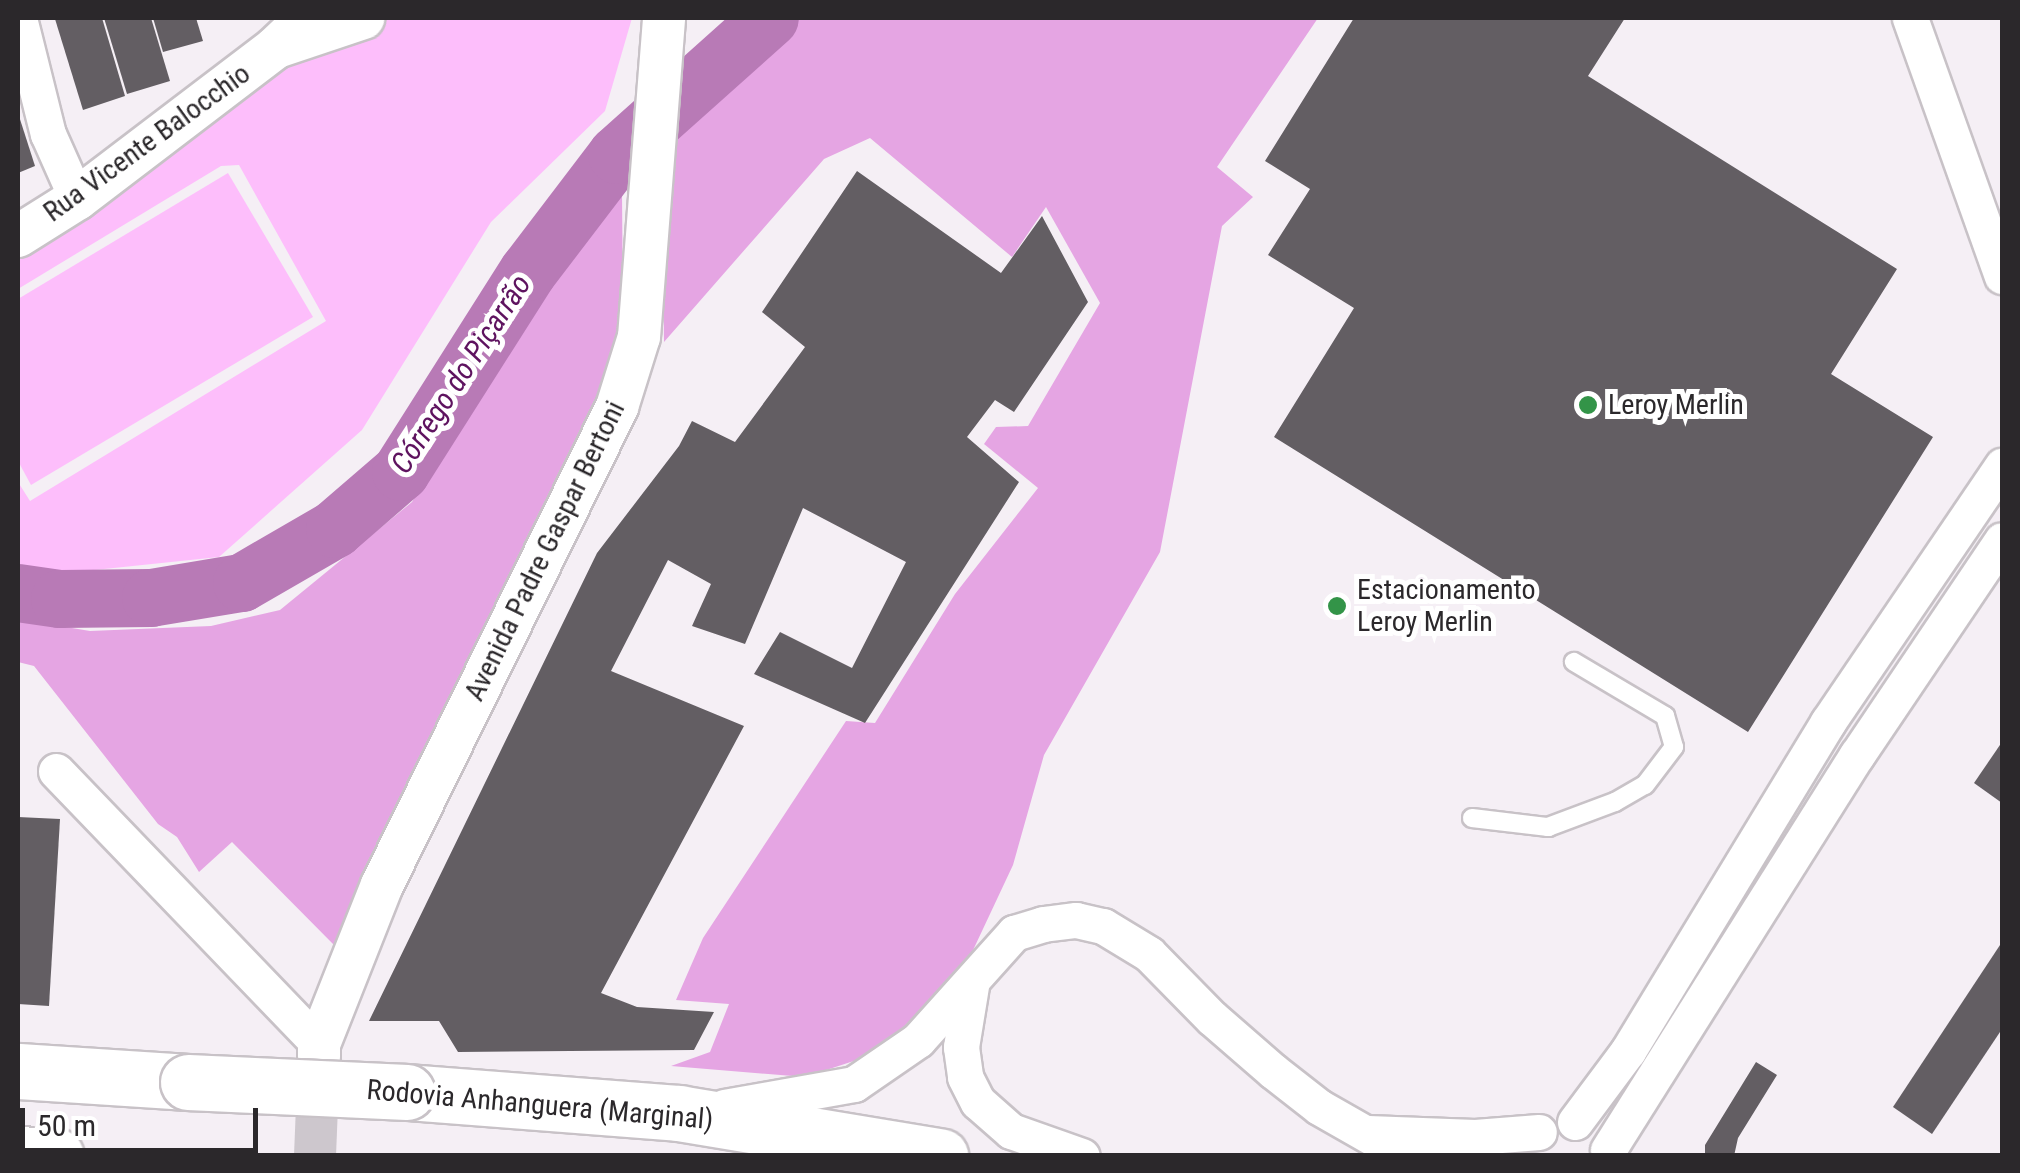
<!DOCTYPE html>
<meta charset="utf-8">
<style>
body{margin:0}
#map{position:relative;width:2020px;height:1173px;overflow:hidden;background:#f5eff5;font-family:"Roboto Condensed",sans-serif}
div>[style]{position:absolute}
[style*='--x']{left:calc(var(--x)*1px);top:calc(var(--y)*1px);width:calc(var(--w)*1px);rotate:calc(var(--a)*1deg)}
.green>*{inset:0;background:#fdbefb}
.forest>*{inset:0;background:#e5a5e3}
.river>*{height:58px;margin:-29px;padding:0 29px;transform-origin:29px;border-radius:29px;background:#b87ab6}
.building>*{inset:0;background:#635e63}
.tertiary-tunnel>*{height:42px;margin-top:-21px;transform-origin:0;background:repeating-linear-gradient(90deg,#cdc7cd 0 42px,transparent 0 63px)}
.roads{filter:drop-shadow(2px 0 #c8c2c7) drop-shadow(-2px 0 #c8c2c7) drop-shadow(0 2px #c8c2c7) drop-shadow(0 -2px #c8c2c7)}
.service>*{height:18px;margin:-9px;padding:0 9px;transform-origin:9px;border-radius:9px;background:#fff}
.minor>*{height:35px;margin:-17.5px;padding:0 17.5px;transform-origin:17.5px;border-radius:17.5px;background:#fff}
.tertiary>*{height:42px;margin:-21px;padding:0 21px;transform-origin:21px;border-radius:21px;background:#fff}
.trunk>*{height:55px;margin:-27.5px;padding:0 27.5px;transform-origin:27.5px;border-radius:27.5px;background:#fff}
.motorway>*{height:55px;margin:-27.5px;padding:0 27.5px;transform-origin:27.5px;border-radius:27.5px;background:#fff}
.bridges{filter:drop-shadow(2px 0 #c8c2c7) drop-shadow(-2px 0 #c8c2c7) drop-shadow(0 2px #c8c2c7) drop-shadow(0 -2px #c8c2c7)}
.trunk-bridge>*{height:55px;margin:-27.5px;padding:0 27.5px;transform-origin:27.5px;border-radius:27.5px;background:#fff}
.dots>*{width:28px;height:28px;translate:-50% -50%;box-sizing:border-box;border:5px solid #fff;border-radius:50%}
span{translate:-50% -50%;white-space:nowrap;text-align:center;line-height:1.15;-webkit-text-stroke:10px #fff;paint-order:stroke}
.street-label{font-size:28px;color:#2b282b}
.poi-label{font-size:28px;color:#2b282b}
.left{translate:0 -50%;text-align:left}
.water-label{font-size:30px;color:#5e135f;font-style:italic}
.frame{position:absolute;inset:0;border:20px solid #2b282b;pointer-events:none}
.scale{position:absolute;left:20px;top:1108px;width:238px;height:45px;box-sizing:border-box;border:5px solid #2b282b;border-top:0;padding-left:12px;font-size:30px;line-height:35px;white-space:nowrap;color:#2b282b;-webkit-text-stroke:8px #fff;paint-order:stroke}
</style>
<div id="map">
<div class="green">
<div style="clip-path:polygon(347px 18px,632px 18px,605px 111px,491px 222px,362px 430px,219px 557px,18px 578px,18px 482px,30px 501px,326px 321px,239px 165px,221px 166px,18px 289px,18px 253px)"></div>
<div style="clip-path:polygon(228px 173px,313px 317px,31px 485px,18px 461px,18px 299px)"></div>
</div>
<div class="forest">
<div style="clip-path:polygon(797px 18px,1318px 18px,1217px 167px,1253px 197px,1222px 226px,1160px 552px,1044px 755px,1013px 865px,967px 963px,878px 1053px,805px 1077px,671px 1066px,710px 1052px,729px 1004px,676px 1000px,703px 938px,846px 721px,875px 723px,955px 594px,1038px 488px,984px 444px,996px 427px,1028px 426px,1100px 303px,1046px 207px,1012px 257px,870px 138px,824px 159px,664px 342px,663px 245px,671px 128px)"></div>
<div style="clip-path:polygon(622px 193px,623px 309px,602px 394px,334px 945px,232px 842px,199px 872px,177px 837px,158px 824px,34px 666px,18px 662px,18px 619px,90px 631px,211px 626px,280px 610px,412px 502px,535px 295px)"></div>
</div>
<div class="river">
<div style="--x:18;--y:593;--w:42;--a:8.1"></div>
<div style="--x:60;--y:599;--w:91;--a:-0.6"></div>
<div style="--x:151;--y:598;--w:92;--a:-9.4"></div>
<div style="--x:242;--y:583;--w:108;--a:-30.1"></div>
<div style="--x:335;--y:529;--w:87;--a:-40.8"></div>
<div style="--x:401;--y:472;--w:237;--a:-57.6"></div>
<div style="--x:528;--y:272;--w:147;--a:-52.7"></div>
<div style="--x:617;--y:155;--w:205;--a:-41.8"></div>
</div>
<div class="building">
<div style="clip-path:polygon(102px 18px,125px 96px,83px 110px,55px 19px)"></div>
<div style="clip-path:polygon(104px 18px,151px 18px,170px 81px,127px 94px)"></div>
<div style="clip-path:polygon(153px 18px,196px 18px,203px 41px,163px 52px)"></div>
<div style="clip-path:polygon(1354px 18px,1625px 18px,1588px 76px,1897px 269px,1831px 374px,1933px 437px,1748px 732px,1274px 437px,1354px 308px,1268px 255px,1310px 189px,1265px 161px)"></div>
<div style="clip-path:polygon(18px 113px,35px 166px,18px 173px)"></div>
<div style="clip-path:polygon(857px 171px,1001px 273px,1042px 216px,1088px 302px,1014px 412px,995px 400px,967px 437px,1019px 482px,865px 723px,754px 674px,780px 632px,852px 668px,906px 562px,803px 508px,745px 644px,692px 626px,711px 584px,668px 560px,611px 671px,744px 726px,601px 993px,637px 1007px,714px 1012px,694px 1050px,458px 1052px,439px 1021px,369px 1021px,597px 553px,679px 446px,692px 421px,735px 442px,805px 347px,762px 312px)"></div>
<div style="clip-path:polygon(2002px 742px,2002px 803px,1974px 783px)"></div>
<div style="clip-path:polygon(18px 817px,60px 819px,49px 1006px,18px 1004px)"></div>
<div style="clip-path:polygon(2002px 942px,2002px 1029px,1932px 1134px,1893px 1107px)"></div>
<div style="clip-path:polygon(1756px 1062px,1777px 1075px,1738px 1138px,1734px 1156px,1705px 1156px,1705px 1145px)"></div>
</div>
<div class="tertiary-tunnel">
<div style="--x:315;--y:1156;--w:99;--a:-87.7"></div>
</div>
<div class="roads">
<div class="service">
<div style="--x:1472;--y:818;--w:77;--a:6.8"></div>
<div style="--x:1548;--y:827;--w:72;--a:-20.5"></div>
<div style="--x:1615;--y:802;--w:34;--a:-30"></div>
<div style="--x:1645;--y:785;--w:48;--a:-52.7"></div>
<div style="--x:1674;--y:747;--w:32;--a:-106"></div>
<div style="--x:1665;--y:716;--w:106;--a:-149.3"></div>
</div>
<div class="minor">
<div style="--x:19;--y:18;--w:120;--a:76"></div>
<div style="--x:48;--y:134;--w:71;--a:66"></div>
<div style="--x:1910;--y:18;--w:274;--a:70.4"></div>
<div style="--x:56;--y:771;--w:379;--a:46.1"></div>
<div style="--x:971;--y:986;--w:62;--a:99.3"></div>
<div style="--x:961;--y:1047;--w:30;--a:82"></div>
<div style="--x:965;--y:1077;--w:28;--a:63"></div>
<div style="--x:978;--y:1102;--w:44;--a:41.3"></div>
<div style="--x:1011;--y:1131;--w:75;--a:19.4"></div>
<div style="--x:724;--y:1107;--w:132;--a:-10"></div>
<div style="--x:854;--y:1084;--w:78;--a:-34.5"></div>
<div style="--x:918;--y:1040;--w:144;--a:-48.1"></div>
<div style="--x:1014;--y:933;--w:30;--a:-17"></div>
<div style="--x:1043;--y:924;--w:33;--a:-7"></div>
<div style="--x:1076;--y:920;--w:28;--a:13"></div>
<div style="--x:1103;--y:926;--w:54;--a:31.3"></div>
<div style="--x:1149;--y:954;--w:90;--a:45.5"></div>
<div style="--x:1212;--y:1018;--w:81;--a:41"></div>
<div style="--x:1273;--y:1071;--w:58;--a:38"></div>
<div style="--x:1319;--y:1107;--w:99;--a:29.7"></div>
<div style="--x:1575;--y:1122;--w:89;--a:-53.3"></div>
<div style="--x:1628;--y:1051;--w:385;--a:-58.7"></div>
<div style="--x:1828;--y:722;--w:310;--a:-55.8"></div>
<div style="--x:1368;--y:1133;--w:107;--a:2.1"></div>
<div style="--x:1475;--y:1137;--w:64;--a:-4.5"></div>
<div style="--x:1608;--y:1150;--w:467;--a:-57.8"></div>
<div style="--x:1857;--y:755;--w:259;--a:-56"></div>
</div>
<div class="tertiary">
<div style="--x:280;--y:46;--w:88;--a:-18.6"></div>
<div style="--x:18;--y:236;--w:70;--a:-32.1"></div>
<div style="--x:77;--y:199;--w:249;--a:-37.3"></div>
<div style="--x:275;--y:48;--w:44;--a:-43.2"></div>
<div style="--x:319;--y:1057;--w:13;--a:-90"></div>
<div style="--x:319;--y:1044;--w:171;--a:-68.4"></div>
<div style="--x:382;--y:885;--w:533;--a:-63.82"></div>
<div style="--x:617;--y:407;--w:73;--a:-72.6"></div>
<div style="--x:639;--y:337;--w:320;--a:-85.5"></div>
</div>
<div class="trunk">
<div style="--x:18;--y:1071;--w:170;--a:3.7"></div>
<div style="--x:407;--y:1092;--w:273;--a:4.4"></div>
<div style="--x:679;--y:1113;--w:265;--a:9.4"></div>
</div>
<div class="motorway">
<div style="--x:18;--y:1154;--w:38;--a:3"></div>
</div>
</div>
<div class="bridges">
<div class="trunk-bridge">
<div style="--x:188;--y:1082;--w:219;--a:2.6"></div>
</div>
</div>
<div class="dots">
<div style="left:1588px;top:405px;background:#339448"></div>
<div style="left:1337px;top:606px;background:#339448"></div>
</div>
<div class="street-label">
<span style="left:147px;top:143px;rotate:-36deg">Rua Vicente Balocchio</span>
<span style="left:545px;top:551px;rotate:-64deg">Avenida Padre Gaspar Bertoni</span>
<span style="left:540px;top:1105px;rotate:5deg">Rodovia Anhanguera (Marginal)</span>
</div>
<div class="poi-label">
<span class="left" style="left:1608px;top:405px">Leroy Merlin</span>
<span class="left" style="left:1357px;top:606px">Estacionamento<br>Leroy Merlin</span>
</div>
<div class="water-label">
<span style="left:461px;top:374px;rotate:-57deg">Córrego do Piçarrão</span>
</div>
<div class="frame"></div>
<div class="scale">50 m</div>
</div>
